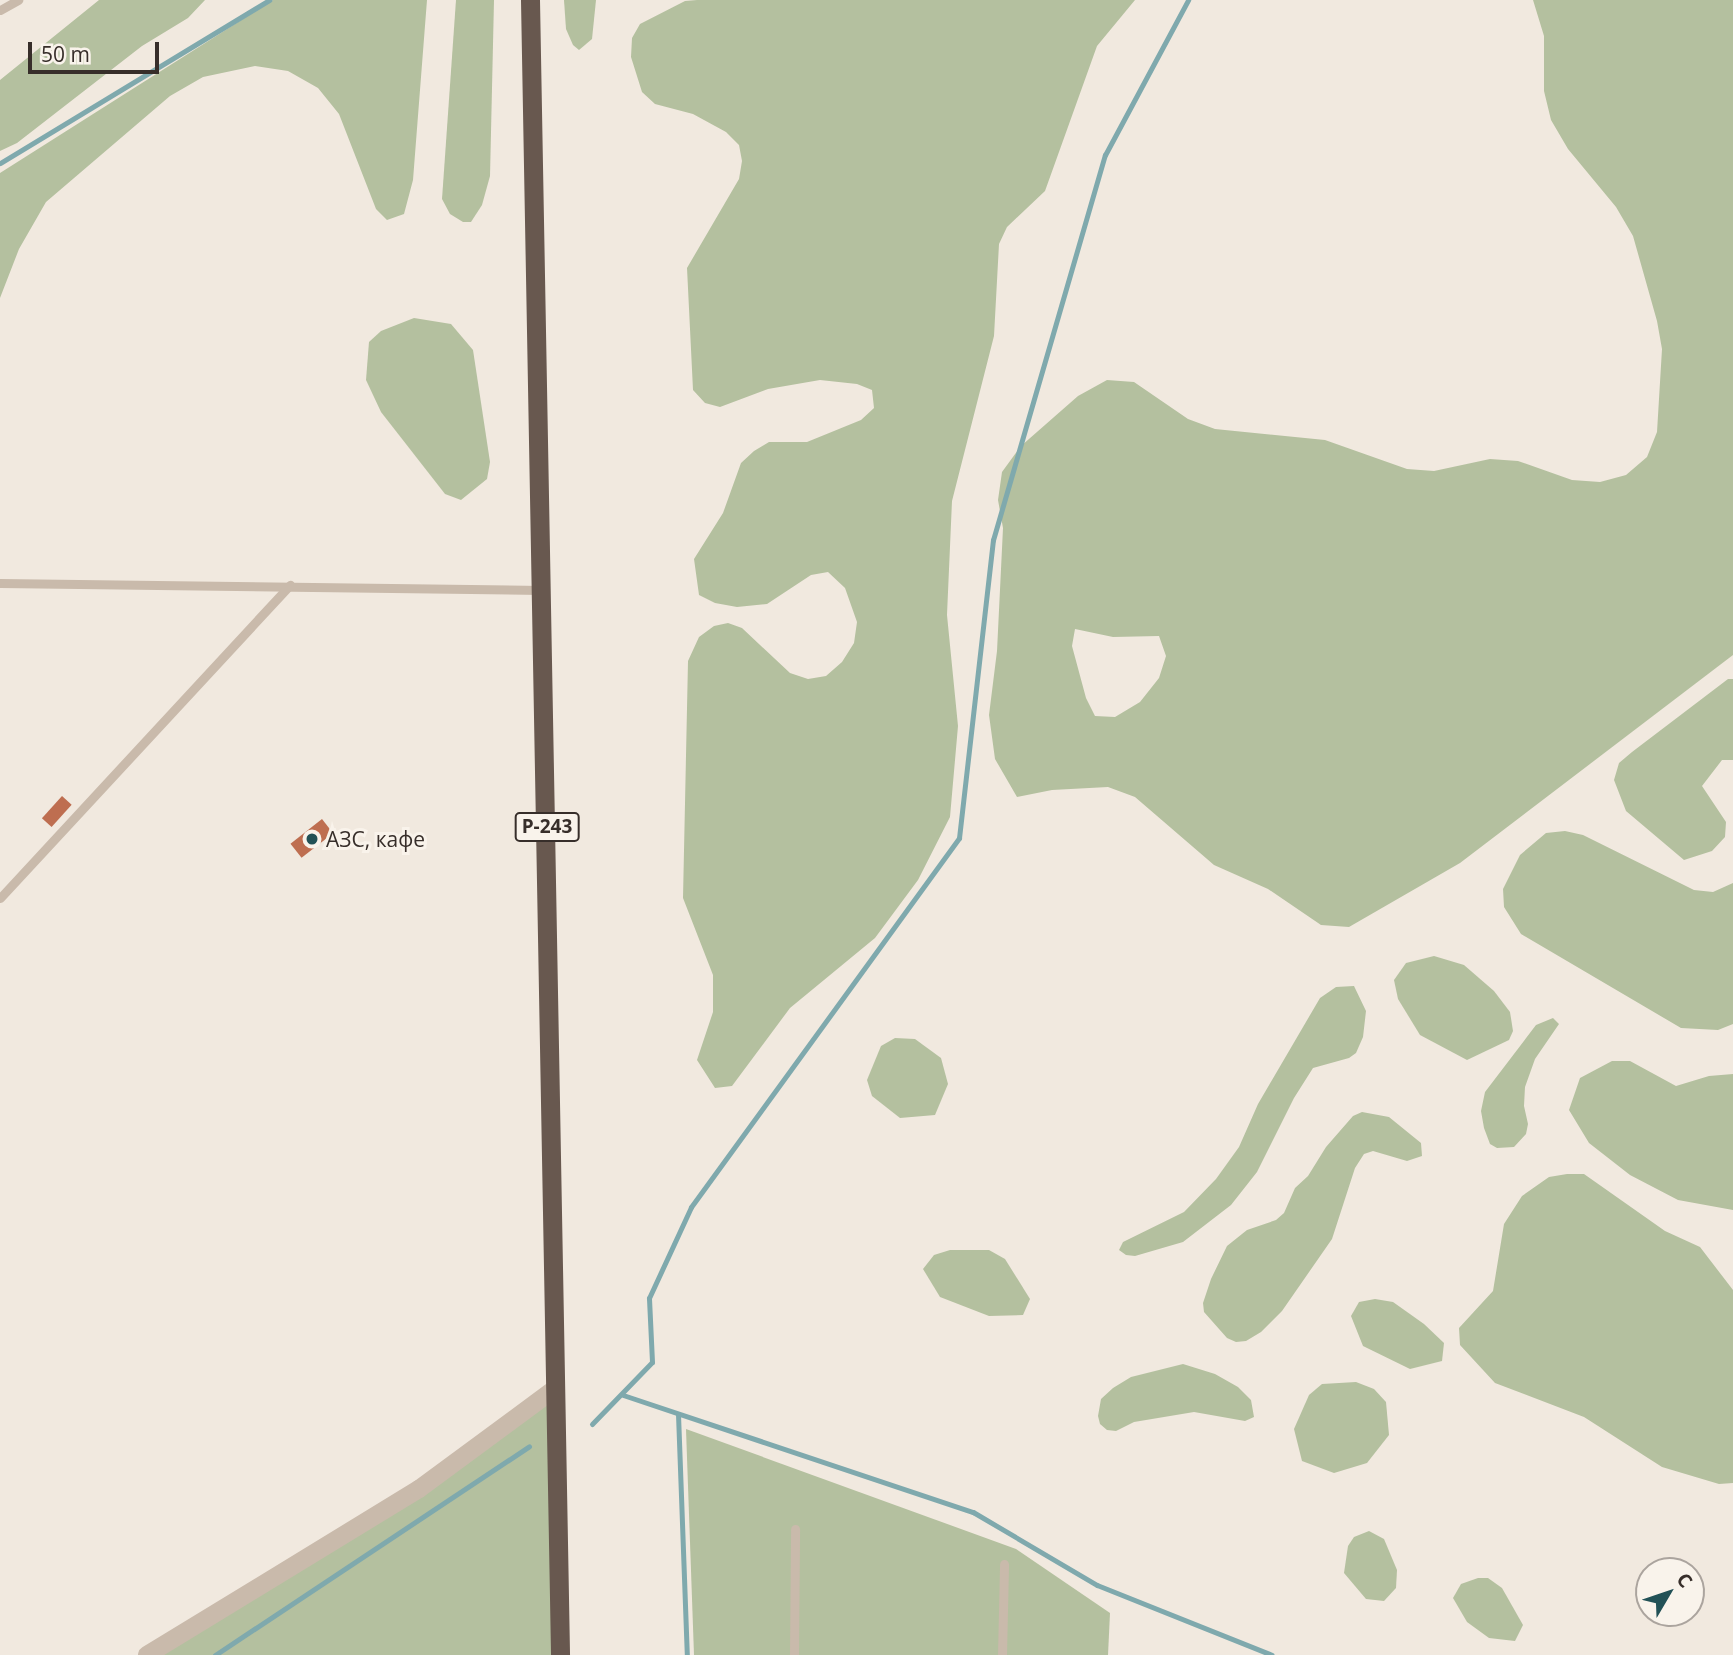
<!DOCTYPE html>
<meta charset="utf-8">
<style>
body{margin:0}
#map{position:relative;width:1733px;height:1655px;overflow:hidden;background:#f1e9df;font-family:"Open Sans",sans-serif}
div>[style]{position:absolute}
[style*='--x']{left:calc(var(--x)*1px);top:calc(var(--y)*1px);width:calc(var(--w)*1px);rotate:calc(var(--a)*1deg)}
.green>*{inset:0;background:#b4c09f}
.stream>*{height:5px;margin:-2.5px;padding:0 2.5px;transform-origin:2.5px;border-radius:2.5px;background:#7fa9ad}
.building>*{inset:0;background:#be6e50;transform-origin:0 0}
.service>*{height:9px;margin:-4.5px;padding:0 4.5px;transform-origin:4.5px;border-radius:4.5px;background:#c9baab}
.minor>*{height:18px;margin:-9px;padding:0 9px;transform-origin:9px;border-radius:9px;background:#c9baab}
.trunk>*{height:19px;margin:-9.5px;padding:0 9.5px;transform-origin:9.5px;border-radius:9.5px;background:#68584f}
.dots>*{width:19px;height:19px;translate:-50% -50%;box-sizing:border-box;border:4px solid #f9f3eb;border-radius:50%}
span{translate:-50% -50%;white-space:nowrap;text-align:center;line-height:1.15;-webkit-text-stroke:6px #f9f3eb;paint-order:stroke}
.shield-label span{padding:2px 5px;background:#f9f3eb;border:2px solid;border-radius:5px;-webkit-text-stroke-width:0}
.shield-label{font-size:19px;color:#372e2a;font-weight:700}
.poi-label{font-size:21px;color:#372e2a}
.left{translate:0 -50%;text-align:left}
.north{position:absolute;left:1635px;top:1557px;width:70px;height:70px;box-sizing:border-box;background:#f9f3eb;border:2px solid #aba49e;border-radius:50%;rotate:51deg;font-size:19px;font-weight:700;line-height:28px;text-align:center;color:#372e2a}
.north::after{content:'';display:block;margin:auto;width:24px;height:32px;background:#225156;clip-path:polygon(50% 0,100% 100%,50% 72%,0 100%)}
.scale{position:absolute;left:28px;top:42px;width:131px;height:32px;box-sizing:border-box;border:4px solid #372e2a;border-top:0;padding-left:9px;font-size:21px;line-height:24px;white-space:nowrap;color:#372e2a;-webkit-text-stroke:5px #f9f3eb;paint-order:stroke}
</style>
<div id="map">
<div class="green">
<div style="clip-path:polygon(99px 0,205px 0,188px 18px,142px 46px,17px 143px,0 151px,0 80px)"></div>
<div style="clip-path:polygon(273px 0,427px 0,413px 180px,404px 214px,387px 220px,376px 209px,339px 114px,318px 88px,288px 71px,255px 66px,203px 77px,170px 96px,46px 202px,19px 249px,0 298px,0 173px)"></div>
<div style="clip-path:polygon(456px 0,494px 0,490px 176px,482px 205px,471px 222px,463px 222px,450px 214px,442px 199px)"></div>
<div style="clip-path:polygon(564px 0,596px 0,592px 39px,579px 50px,573px 45px,566px 29px)"></div>
<div style="clip-path:polygon(697px 0,1135px 0,1097px 46px,1045px 191px,1007px 227px,999px 244px,994px 336px,952px 501px,947px 615px,958px 726px,950px 817px,918px 880px,875px 938px,790px 1008px,732px 1086px,715px 1088px,697px 1060px,713px 1012px,713px 975px,683px 898px,688px 661px,699px 637px,714px 626px,728px 623px,742px 628px,790px 673px,808px 679px,826px 676px,842px 662px,854px 643px,857px 622px,845px 588px,828px 572px,811px 575px,767px 604px,737px 607px,715px 603px,699px 595px,694px 559px,723px 513px,741px 463px,754px 451px,769px 442px,807px 442px,861px 420px,874px 408px,872px 390px,857px 384px,820px 380px,768px 389px,720px 407px,705px 403px,693px 390px,687px 268px,739px 179px,742px 161px,739px 145px,726px 132px,693px 114px,655px 104px,642px 92px,631px 57px,632px 38px,640px 24px,685px 1px)"></div>
<div style="clip-path:polygon(evenodd,1533px 0,1733px 0,1733px 655px,1460px 863px,1349px 927px,1321px 925px,1268px 889px,1214px 865px,1135px 797px,1108px 787px,1052px 790px,1017px 797px,995px 759px,989px 715px,997px 651px,1003px 528px,998px 500px,1002px 472px,1021px 446px,1078px 396px,1107px 380px,1134px 382px,1188px 419px,1215px 429px,1325px 440px,1407px 469px,1434px 471px,1490px 459px,1518px 461px,1572px 480px,1600px 482px,1626px 475px,1647px 457px,1657px 432px,1662px 349px,1657px 321px,1633px 236px,1616px 207px,1568px 149px,1551px 120px,1544px 91px,1544px 36px,1533px 0,1075px 629px,1113px 637px,1159px 636px,1166px 656px,1159px 678px,1140px 702px,1115px 717px,1095px 716px,1086px 698px,1072px 646px,1075px 629px)"></div>
<div style="clip-path:polygon(414px 318px,451px 324px,473px 350px,490px 462px,487px 479px,461px 500px,445px 494px,381px 412px,366px 380px,369px 342px,381px 331px)"></div>
<div style="clip-path:polygon(1728px 679px,1733px 679px,1733px 760px,1722px 760px,1702px 786px,1726px 822px,1725px 837px,1712px 851px,1684px 860px,1626px 811px,1614px 780px,1619px 763px,1632px 752px)"></div>
<div style="clip-path:polygon(1565px 831px,1583px 835px,1694px 890px,1713px 892px,1733px 883px,1733px 1024px,1718px 1030px,1681px 1028px,1521px 934px,1504px 907px,1503px 889px,1520px 855px,1546px 833px)"></div>
<div style="clip-path:polygon(1434px 956px,1464px 965px,1494px 991px,1510px 1012px,1513px 1031px,1509px 1040px,1467px 1060px,1420px 1035px,1398px 999px,1394px 980px,1406px 963px)"></div>
<div style="clip-path:polygon(1354px 986px,1366px 1011px,1363px 1037px,1356px 1053px,1349px 1058px,1313px 1068px,1294px 1098px,1257px 1172px,1231px 1205px,1183px 1242px,1135px 1256px,1126px 1255px,1119px 1250px,1123px 1242px,1184px 1212px,1216px 1179px,1239px 1147px,1258px 1104px,1320px 998px,1336px 987px)"></div>
<div style="clip-path:polygon(1553px 1018px,1559px 1024px,1535px 1059px,1525px 1087px,1524px 1106px,1528px 1124px,1526px 1134px,1514px 1147px,1497px 1148px,1490px 1144px,1484px 1128px,1481px 1111px,1485px 1092px,1536px 1025px)"></div>
<div style="clip-path:polygon(895px 1038px,915px 1039px,941px 1058px,948px 1084px,935px 1115px,900px 1118px,872px 1096px,867px 1080px,881px 1046px)"></div>
<div style="clip-path:polygon(1612px 1061px,1630px 1061px,1676px 1086px,1709px 1076px,1733px 1074px,1733px 1210px,1678px 1200px,1630px 1175px,1589px 1143px,1569px 1110px,1580px 1078px)"></div>
<div style="clip-path:polygon(1362px 1112px,1389px 1117px,1421px 1143px,1422px 1156px,1407px 1161px,1373px 1151px,1364px 1154px,1355px 1168px,1332px 1239px,1282px 1311px,1261px 1332px,1246px 1341px,1236px 1342px,1227px 1338px,1204px 1312px,1203px 1303px,1211px 1279px,1227px 1246px,1247px 1230px,1276px 1220px,1284px 1213px,1295px 1188px,1308px 1176px,1326px 1147px,1353px 1116px)"></div>
<div style="clip-path:polygon(1567px 1174px,1584px 1174px,1665px 1231px,1700px 1247px,1733px 1290px,1733px 1483px,1719px 1484px,1662px 1467px,1584px 1417px,1495px 1383px,1460px 1345px,1459px 1328px,1493px 1291px,1504px 1224px,1522px 1196px,1549px 1177px)"></div>
<div style="clip-path:polygon(950px 1250px,989px 1250px,1005px 1259px,1030px 1299px,1023px 1315px,989px 1316px,940px 1297px,923px 1269px,934px 1255px)"></div>
<div style="clip-path:polygon(1375px 1299px,1393px 1302px,1424px 1324px,1444px 1343px,1442px 1361px,1410px 1369px,1363px 1346px,1351px 1316px,1359px 1302px)"></div>
<div style="clip-path:polygon(1183px 1364px,1215px 1374px,1238px 1387px,1251px 1400px,1254px 1417px,1245px 1421px,1194px 1412px,1134px 1422px,1116px 1431px,1107px 1430px,1100px 1424px,1098px 1416px,1101px 1399px,1113px 1388px,1131px 1377px)"></div>
<div style="clip-path:polygon(1356px 1382px,1374px 1389px,1386px 1402px,1389px 1435px,1367px 1463px,1334px 1473px,1302px 1461px,1294px 1429px,1309px 1395px,1322px 1384px)"></div>
<div style="clip-path:polygon(556px 1388px,560px 1655px,147px 1655px,292px 1569px)"></div>
<div style="clip-path:polygon(686px 1429px,1016px 1549px,1110px 1613px,1108px 1655px,694px 1655px)"></div>
<div style="clip-path:polygon(1369px 1531px,1384px 1539px,1397px 1570px,1396px 1588px,1384px 1601px,1366px 1599px,1344px 1573px,1348px 1546px,1354px 1537px)"></div>
<div style="clip-path:polygon(1478px 1578px,1488px 1578px,1502px 1588px,1523px 1625px,1515px 1641px,1489px 1638px,1467px 1622px,1453px 1598px,1461px 1584px)"></div>
</div>
<div class="stream">
<div style="--x:0;--y:163;--w:315;--a:-31.2"></div>
<div style="--x:623;--y:1395;--w:369;--a:18.5"></div>
<div style="--x:973;--y:1512;--w:144;--a:30.5"></div>
<div style="--x:1097;--y:1585;--w:188;--a:21.8"></div>
<div style="--x:678;--y:1414;--w:241;--a:87.9"></div>
<div style="--x:592;--y:1424;--w:86;--a:-45.9"></div>
<div style="--x:652;--y:1362;--w:64;--a:-92.7"></div>
<div style="--x:649;--y:1298;--w:100;--a:-65.2"></div>
<div style="--x:691;--y:1207;--w:456;--a:-54"></div>
<div style="--x:959;--y:838;--w:300;--a:-83.5"></div>
<div style="--x:993;--y:540;--w:401;--a:-73.8"></div>
<div style="--x:1105;--y:155;--w:176;--a:-61.8"></div>
<div style="--x:215;--y:1655;--w:377;--a:-33.6"></div>
</div>
<div class="building">
<div style="left:62px;top:796px;width:13px;height:30px;rotate:42deg"></div>
<div style="left:322px;top:819px;width:18px;height:40px;rotate:52deg"></div>
</div>
<div class="service">
<div style="--x:0;--y:10;--w:21;--a:-29"></div>
<div style="--x:0;--y:583;--w:541;--a:0.74"></div>
<div style="--x:0;--y:898;--w:427;--a:-47.2"></div>
<div style="--x:794;--y:1655;--w:126;--a:-89.5"></div>
<div style="--x:1002;--y:1655;--w:91;--a:-88.7"></div>
</div>
<div class="minor">
<div style="--x:147;--y:1655;--w:319;--a:-31.4"></div>
<div style="--x:419;--y:1489;--w:170;--a:-36.4"></div>
</div>
<div class="trunk">
<div style="--x:530;--y:0;--w:1655;--a:88.96"></div>
</div>
<div class="dots">
<div style="left:312px;top:839px;background:#225156"></div>
</div>
<div class="shield-label">
<span style="left:547px;top:827px">Р-243</span>
</div>
<div class="poi-label">
<span class="left" style="left:326px;top:839px">АЗС, кафе</span>
</div>
<div class="north">С</div>
<div class="scale">50 m</div>
</div>
